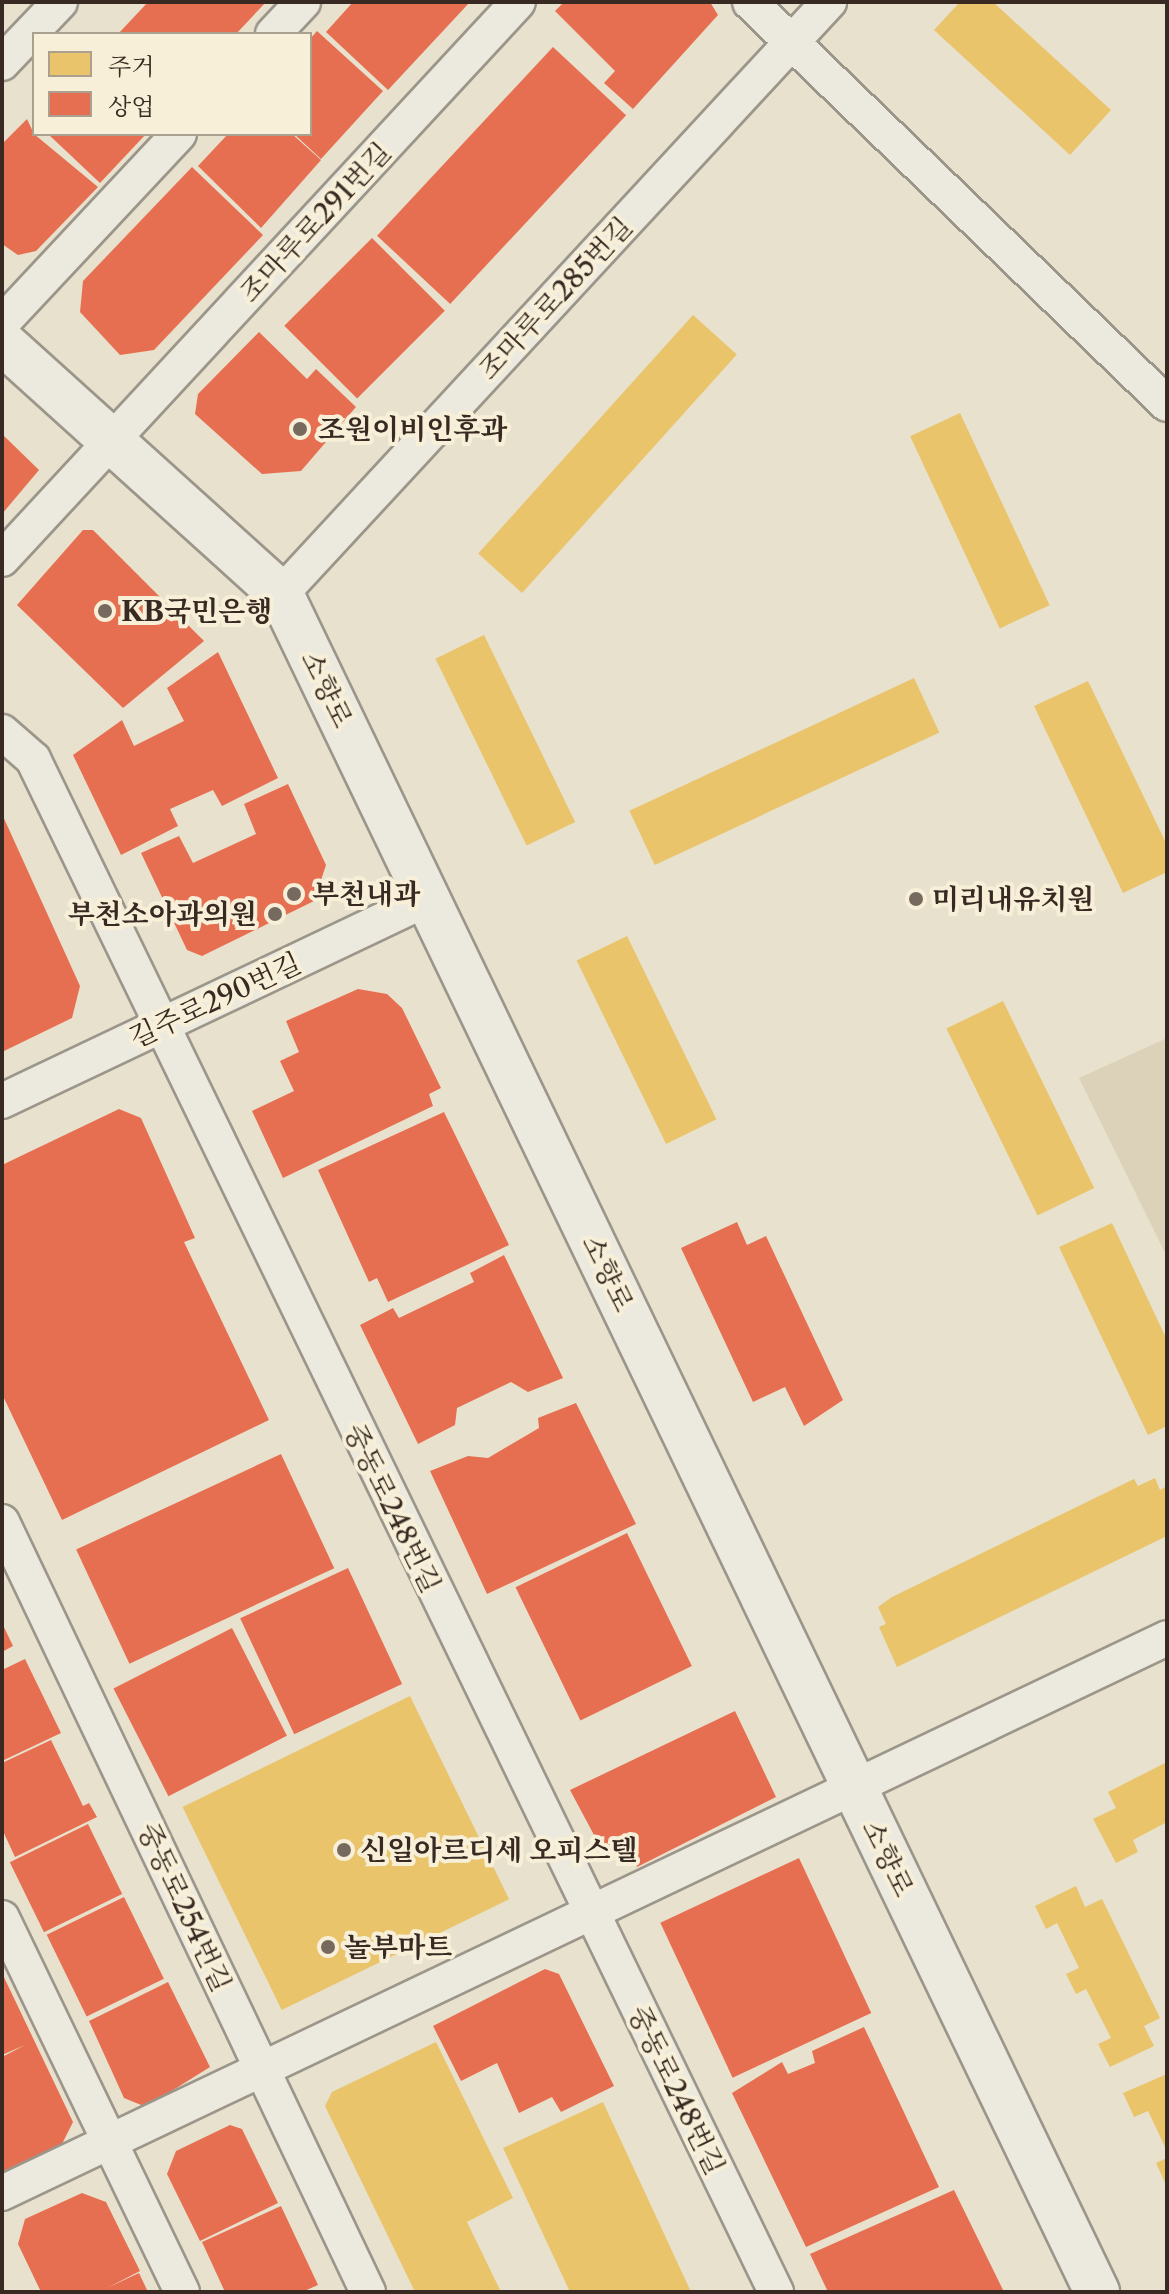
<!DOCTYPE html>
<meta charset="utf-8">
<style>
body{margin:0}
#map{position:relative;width:1169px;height:2294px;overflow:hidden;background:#e8e1ce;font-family:"Libre Caslon Text","Noto Serif KR",serif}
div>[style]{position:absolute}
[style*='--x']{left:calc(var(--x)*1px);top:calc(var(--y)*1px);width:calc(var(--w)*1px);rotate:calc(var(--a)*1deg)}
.green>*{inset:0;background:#dcd2b9}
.homes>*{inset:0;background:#e9c46a;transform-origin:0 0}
.shops>*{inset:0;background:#e76f51;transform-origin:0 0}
.roads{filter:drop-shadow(2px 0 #9c968a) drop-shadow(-2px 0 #9c968a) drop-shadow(0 2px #9c968a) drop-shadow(0 -2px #9c968a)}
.street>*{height:34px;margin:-17px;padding:0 17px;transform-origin:17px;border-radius:17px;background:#ece9df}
.secondary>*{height:44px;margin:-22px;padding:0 22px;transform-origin:22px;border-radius:22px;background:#ece9df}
.dots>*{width:22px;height:22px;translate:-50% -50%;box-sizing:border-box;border:4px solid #f7efd8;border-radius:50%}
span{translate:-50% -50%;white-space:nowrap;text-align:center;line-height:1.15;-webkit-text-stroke:8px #f7efd8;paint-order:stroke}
.street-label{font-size:28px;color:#382a22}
.poi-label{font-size:28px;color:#382a22;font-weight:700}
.left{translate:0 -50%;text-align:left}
.right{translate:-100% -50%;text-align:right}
.frame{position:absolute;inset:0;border:4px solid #382a22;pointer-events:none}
.legend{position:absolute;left:32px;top:32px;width:280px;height:104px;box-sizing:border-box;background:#f7efd8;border:2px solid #aba08f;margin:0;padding:10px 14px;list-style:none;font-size:24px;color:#382a22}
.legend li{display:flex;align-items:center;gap:16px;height:40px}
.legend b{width:40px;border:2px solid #aba08f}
</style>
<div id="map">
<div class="green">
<div style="clip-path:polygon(1167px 1038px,1167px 1257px,1079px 1078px)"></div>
</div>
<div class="homes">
<div style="clip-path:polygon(960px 2px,993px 2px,1111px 110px,1070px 155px,934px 30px)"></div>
<div style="left:693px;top:315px;width:59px;height:321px;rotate:42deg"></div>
<div style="left:960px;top:413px;width:212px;height:55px;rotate:65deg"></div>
<div style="left:484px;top:635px;width:208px;height:54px;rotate:64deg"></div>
<div style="left:914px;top:678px;width:60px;height:314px;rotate:65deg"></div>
<div style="clip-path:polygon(1088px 681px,1167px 845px,1167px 872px,1123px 893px,1034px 706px)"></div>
<div style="left:627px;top:936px;width:204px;height:56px;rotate:64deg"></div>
<div style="left:1003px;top:1001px;width:208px;height:63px;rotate:64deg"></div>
<div style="clip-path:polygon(1112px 1223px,1167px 1340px,1167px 1426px,1148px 1435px,1059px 1247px)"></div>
<div style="clip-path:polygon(1155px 1478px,1160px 1490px,1167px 1486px,1167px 1536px,897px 1667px,879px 1627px,886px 1624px,878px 1607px,892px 1597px,1134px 1479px,1138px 1486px)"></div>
<div style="left:410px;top:1696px;width:226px;height:253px;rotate:64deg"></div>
<div style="clip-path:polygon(1167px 1762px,1167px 1822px,1133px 1840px,1138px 1852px,1116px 1863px,1093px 1819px,1116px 1808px,1108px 1792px)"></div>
<div style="clip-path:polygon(1076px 1886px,1085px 1907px,1102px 1899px,1160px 2018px,1144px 2026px,1154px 2046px,1110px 2067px,1098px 2044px,1111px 2038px,1086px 1989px,1076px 1994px,1066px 1974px,1079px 1968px,1057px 1923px,1046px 1929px,1035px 1906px)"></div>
<div style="clip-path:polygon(436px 2042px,513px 2198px,467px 2222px,501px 2292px,415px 2292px,325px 2106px,332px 2092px)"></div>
<div style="clip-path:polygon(1167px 2074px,1167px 2151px,1148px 2111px,1134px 2117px,1123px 2093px)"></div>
<div style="clip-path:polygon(603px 2102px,691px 2292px,570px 2292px,503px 2148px)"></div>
<div style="clip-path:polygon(1167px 2158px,1167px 2187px,1156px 2163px)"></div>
</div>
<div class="shops">
<div style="clip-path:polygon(148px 2px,266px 2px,236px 34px,118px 34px)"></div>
<div style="clip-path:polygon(353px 2px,470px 2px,388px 90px,326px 32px)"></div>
<div style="clip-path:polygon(564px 2px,710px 2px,718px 15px,633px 109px,604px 83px,615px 71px,555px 11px)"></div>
<div style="clip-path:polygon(317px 31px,383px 91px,321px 159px,294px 134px,310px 134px,310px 39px)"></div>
<div style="left:553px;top:47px;width:100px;height:258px;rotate:43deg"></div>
<div style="clip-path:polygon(27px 119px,34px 134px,98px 187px,36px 251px,18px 255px,2px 244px,2px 144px)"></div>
<div style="clip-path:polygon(48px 134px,146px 134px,100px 183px)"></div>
<div style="clip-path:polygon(228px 134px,292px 134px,321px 160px,261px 228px,198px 166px)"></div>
<div style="clip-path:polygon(192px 167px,263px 235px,154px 350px,120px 355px,80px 312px,83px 281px)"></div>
<div style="left:372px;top:238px;width:103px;height:124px;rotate:45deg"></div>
<div style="clip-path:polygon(259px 332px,307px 379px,316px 369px,356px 407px,301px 471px,262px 474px,195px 414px,198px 394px)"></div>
<div style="clip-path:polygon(2px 434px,39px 470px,2px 514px)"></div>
<div style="clip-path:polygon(83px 530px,93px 530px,204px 641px,123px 708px,17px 605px)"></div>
<div style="clip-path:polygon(218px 652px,278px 778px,222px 806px,213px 790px,170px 809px,178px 826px,121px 855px,73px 755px,122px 720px,134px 746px,184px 721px,167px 688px)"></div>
<div style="clip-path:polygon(288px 784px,326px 865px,314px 901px,202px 956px,187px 950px,141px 853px,179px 836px,193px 863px,256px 834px,244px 804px)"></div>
<div style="clip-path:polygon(2px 814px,80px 986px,72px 1018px,2px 1052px)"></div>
<div style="clip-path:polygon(358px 989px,387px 994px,402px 1008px,441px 1088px,429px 1094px,433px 1106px,283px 1178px,252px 1111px,294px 1091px,280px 1061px,299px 1052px,286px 1021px)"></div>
<div style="clip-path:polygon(119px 1109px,141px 1118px,195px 1238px,184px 1242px,269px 1420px,62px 1520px,2px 1394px,2px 1165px)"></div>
<div style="clip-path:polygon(444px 1112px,509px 1245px,388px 1302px,377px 1278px,369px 1282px,318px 1170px)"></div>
<div style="clip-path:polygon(737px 1222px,747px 1245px,766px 1236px,843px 1400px,804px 1426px,785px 1387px,753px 1402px,681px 1248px)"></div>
<div style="clip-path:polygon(504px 1255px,563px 1378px,528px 1392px,511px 1382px,457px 1408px,455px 1425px,418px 1444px,360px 1325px,393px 1308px,399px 1318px,474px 1282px,470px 1273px)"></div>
<div style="clip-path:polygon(576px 1403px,636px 1524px,487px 1594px,430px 1471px,468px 1456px,488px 1458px,539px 1428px,538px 1418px)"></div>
<div style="left:281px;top:1454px;width:126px;height:226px;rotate:65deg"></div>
<div style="left:627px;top:1533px;width:148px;height:124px;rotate:64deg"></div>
<div style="left:348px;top:1568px;width:128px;height:119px;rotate:65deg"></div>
<div style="clip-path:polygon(2px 1623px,13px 1646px,2px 1652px)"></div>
<div style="left:232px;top:1628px;width:121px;height:133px;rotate:63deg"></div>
<div style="clip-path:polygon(25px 1659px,61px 1733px,2px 1761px,2px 1670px)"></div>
<div style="clip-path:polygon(735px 1711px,776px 1797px,637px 1867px,630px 1852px,602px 1850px,570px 1790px)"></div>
<div style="clip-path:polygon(51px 1740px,83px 1806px,89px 1803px,97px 1817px,15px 1857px,2px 1829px,2px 1763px)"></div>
<div style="left:88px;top:1824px;width:78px;height:87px;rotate:64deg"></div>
<div style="left:799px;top:1858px;width:171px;height:153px;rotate:65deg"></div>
<div style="left:124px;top:1897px;width:91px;height:86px;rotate:64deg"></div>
<div style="clip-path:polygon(545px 1969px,559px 1974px,614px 2086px,561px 2112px,552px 2097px,519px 2113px,497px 2063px,461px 2081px,433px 2026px)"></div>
<div style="clip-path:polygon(2px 1973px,73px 2122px,59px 2150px,15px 2173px,2px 2170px,2px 2057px,25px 2045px,2px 2055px)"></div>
<div style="clip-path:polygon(168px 1982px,210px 2067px,146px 2107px,124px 2098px,89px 2021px)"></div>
<div style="clip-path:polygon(864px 2027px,939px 2187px,806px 2247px,732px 2093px,782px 2062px,788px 2074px,815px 2063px,812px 2051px)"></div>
<div style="clip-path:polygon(230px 2125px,242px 2129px,278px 2203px,200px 2241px,167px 2174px,176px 2151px)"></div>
<div style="clip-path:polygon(954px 2190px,1004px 2292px,828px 2292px,810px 2254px)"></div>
<div style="clip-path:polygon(82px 2193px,106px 2202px,140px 2271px,107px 2288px,139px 2273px,148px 2292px,41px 2292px,18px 2244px,25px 2219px)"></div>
<div style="clip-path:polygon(281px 2206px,318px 2285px,302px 2292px,225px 2292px,202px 2242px)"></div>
</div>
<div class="roads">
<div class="street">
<div style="--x:750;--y:2;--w:579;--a:43.95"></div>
<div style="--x:273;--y:34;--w:44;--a:-46.8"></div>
<div style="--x:2;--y:63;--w:84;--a:-46.4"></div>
<div style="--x:2;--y:323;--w:259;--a:-46.9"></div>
<div style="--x:2;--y:559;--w:759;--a:-47.19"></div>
<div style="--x:281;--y:594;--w:807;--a:-47.21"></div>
<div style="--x:2;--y:732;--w:41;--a:41.1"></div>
<div style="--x:33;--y:759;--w:1704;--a:64.14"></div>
<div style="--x:2;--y:1101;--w:471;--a:-25.4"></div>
<div style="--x:2;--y:1522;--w:853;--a:64.58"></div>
<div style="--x:2;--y:1918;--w:415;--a:64.3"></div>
<div style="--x:2;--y:2193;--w:1290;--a:-25.47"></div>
</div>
<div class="secondary">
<div style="--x:2;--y:342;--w:376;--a:42.1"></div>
<div style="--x:281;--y:594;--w:1884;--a:64.33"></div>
</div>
</div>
<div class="dots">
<div style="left:300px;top:429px;background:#766a5e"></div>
<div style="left:105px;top:611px;background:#766a5e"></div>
<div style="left:294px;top:894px;background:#766a5e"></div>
<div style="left:916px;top:899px;background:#766a5e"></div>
<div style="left:275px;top:914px;background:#766a5e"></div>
<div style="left:344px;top:1850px;background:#766a5e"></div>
<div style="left:328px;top:1947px;background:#766a5e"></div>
</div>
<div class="street-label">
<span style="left:315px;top:222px;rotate:-47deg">조마루로291번길</span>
<span style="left:555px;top:298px;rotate:-47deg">조마루로285번길</span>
<span style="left:327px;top:689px;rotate:64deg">소향로</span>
<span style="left:215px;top:1000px;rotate:-25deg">길주로290번길</span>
<span style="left:608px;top:1273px;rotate:64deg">소향로</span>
<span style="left:393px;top:1508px;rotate:64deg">중동로248번길</span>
<span style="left:888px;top:1858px;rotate:64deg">소향로</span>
<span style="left:185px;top:1907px;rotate:65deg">중동로254번길</span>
<span style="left:677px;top:2090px;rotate:64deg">중동로248번길</span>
</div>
<div class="poi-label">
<span class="left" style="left:318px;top:429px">조원이비인후과</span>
<span class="left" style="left:121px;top:611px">KB국민은행</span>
<span class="left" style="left:312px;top:894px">부천내과</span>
<span class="left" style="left:932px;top:899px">미리내유치원</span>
<span class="right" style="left:257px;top:914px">부천소아과의원</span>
<span class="left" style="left:360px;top:1850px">신일아르디세 오피스텔</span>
<span class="left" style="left:344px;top:1947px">놀부마트</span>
</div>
<div class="frame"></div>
<ul class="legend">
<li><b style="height:22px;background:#e9c46a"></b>주거</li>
<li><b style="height:22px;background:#e76f51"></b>상업</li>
</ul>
</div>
